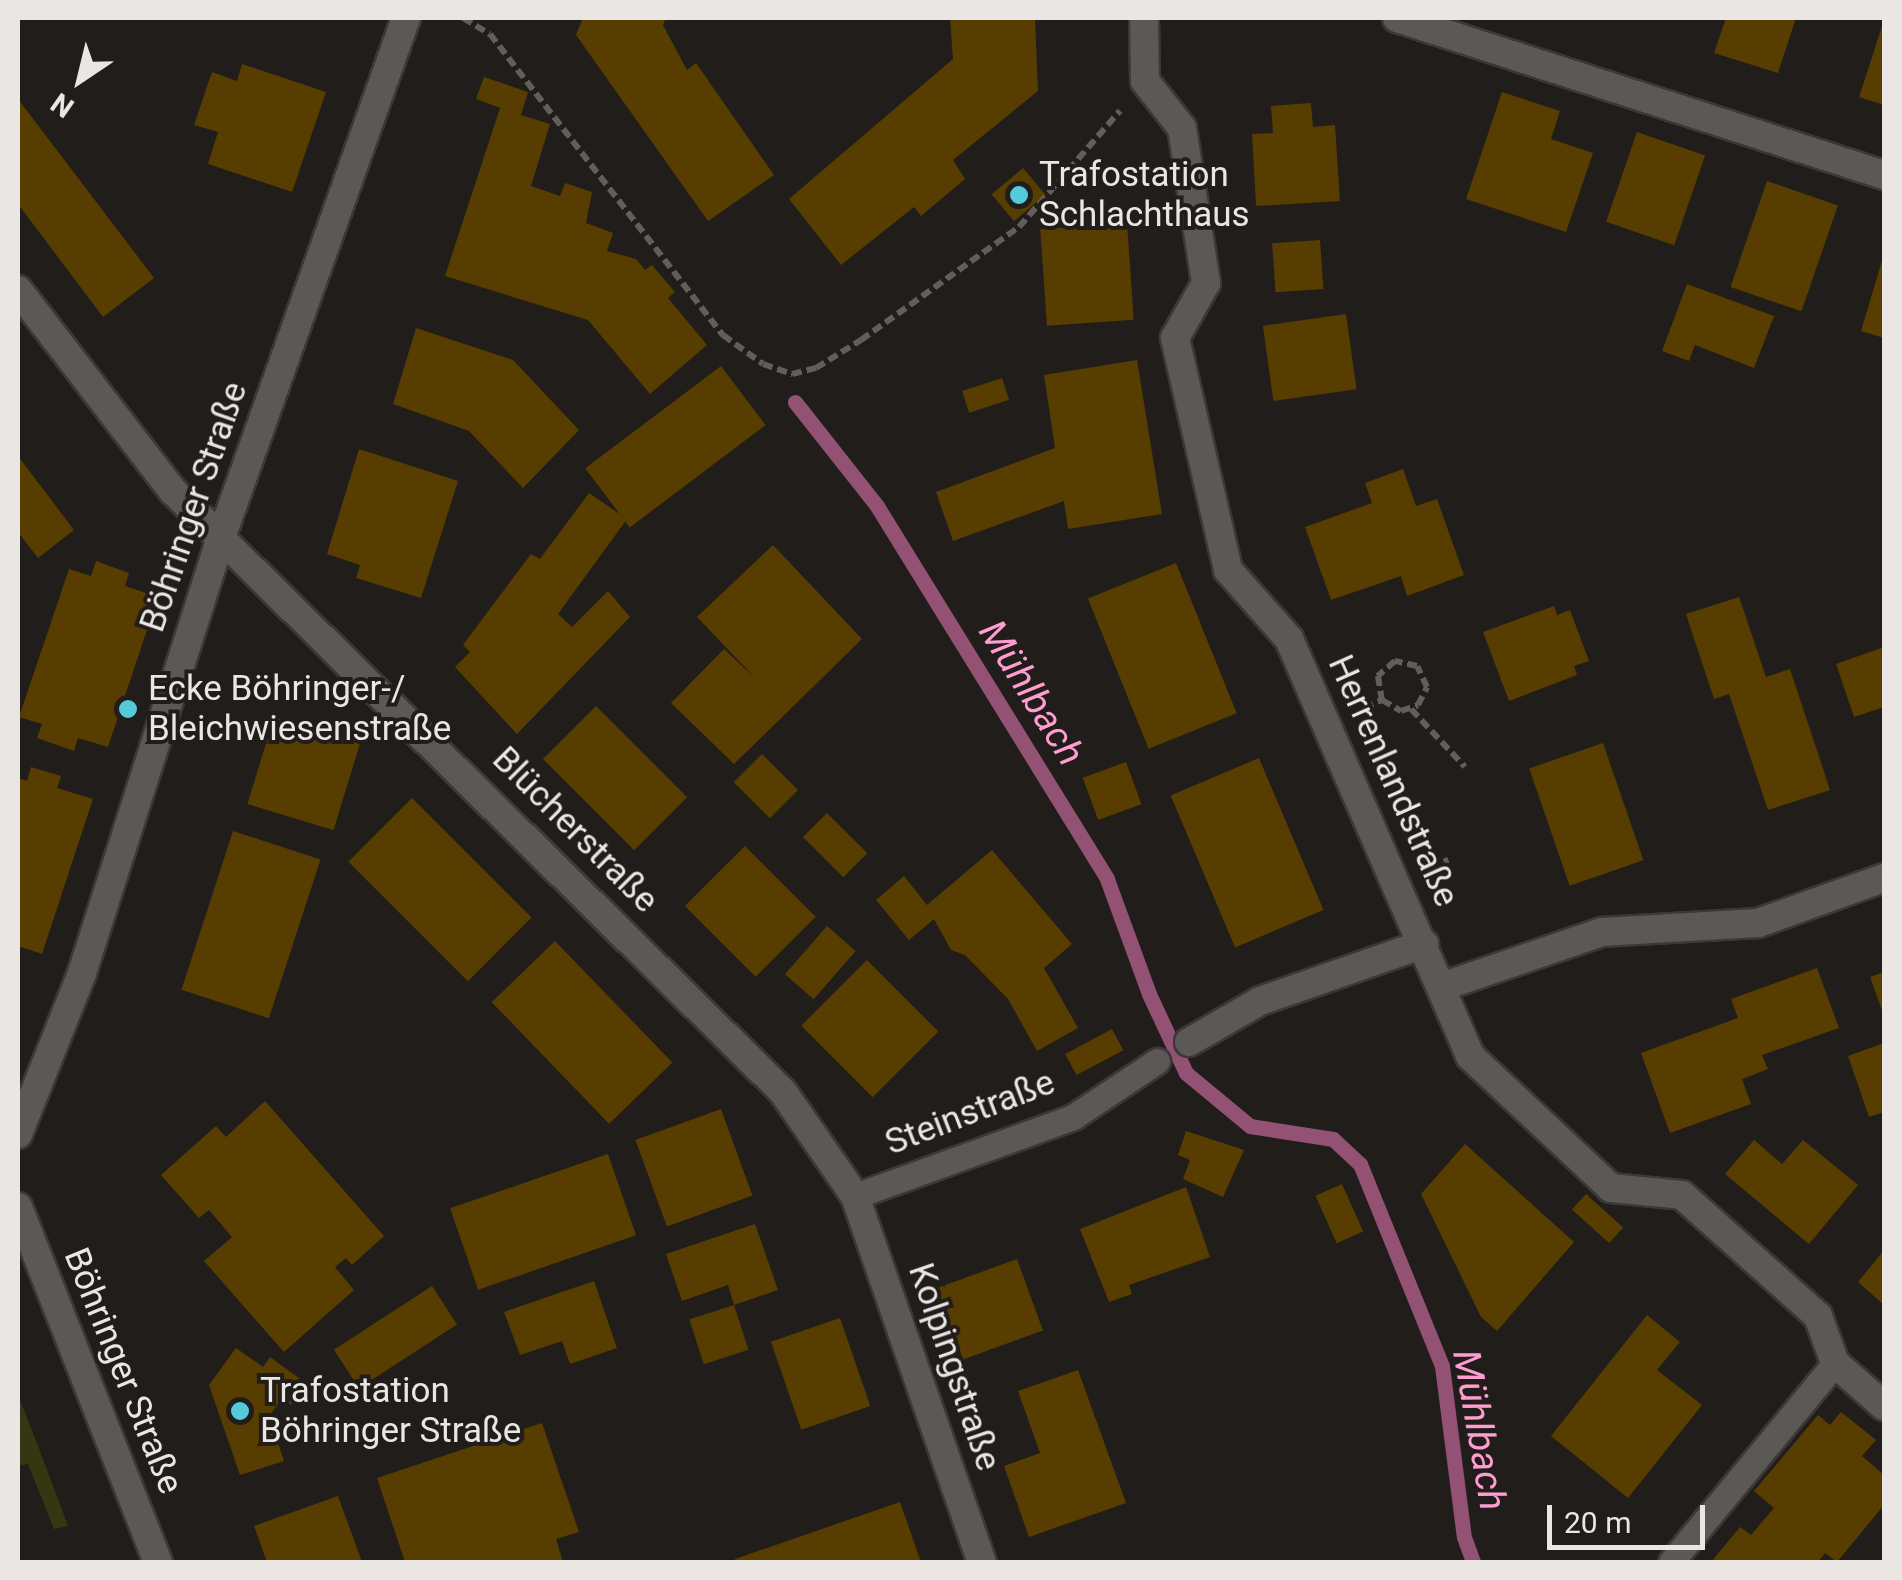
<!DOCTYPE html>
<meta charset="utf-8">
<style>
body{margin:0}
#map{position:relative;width:1902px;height:1580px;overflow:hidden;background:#211d1b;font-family:Roboto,sans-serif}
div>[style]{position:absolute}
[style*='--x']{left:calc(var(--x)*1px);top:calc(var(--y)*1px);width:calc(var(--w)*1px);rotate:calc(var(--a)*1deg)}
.green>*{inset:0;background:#343711}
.stream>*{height:15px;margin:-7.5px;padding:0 7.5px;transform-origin:7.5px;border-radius:7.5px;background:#935174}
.building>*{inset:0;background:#583d00;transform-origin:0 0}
.path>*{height:6px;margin-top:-3px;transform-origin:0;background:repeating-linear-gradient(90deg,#615e5c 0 10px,transparent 0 15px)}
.roads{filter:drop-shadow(2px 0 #3b3837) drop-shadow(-2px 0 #3b3837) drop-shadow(0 2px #3b3837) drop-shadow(0 -2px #3b3837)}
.service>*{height:25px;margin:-12.5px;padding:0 12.5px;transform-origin:12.5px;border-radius:12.5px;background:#5c5855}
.minor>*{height:28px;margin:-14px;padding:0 14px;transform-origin:14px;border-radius:14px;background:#5c5855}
.dots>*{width:28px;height:28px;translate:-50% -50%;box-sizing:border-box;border:5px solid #211d1b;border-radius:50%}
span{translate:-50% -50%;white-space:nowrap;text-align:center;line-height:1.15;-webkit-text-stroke:8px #211d1b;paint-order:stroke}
.poi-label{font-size:35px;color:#e9e6e4}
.left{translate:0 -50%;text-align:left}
.street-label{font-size:35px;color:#e9e6e4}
.water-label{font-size:38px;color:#fe9dd0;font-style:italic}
.frame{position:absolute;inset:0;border:20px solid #e9e6e4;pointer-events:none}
.north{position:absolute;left:30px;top:30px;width:100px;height:100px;-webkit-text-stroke:8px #211d1b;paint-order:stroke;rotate:215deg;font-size:28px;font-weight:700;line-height:40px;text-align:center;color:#e9e6e4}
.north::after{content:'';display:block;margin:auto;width:35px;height:45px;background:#e9e6e4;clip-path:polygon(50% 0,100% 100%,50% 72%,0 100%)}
.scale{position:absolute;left:1547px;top:1505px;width:158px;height:45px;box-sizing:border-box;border:5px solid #e9e6e4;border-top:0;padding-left:12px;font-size:30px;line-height:35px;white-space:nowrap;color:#e9e6e4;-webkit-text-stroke:8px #211d1b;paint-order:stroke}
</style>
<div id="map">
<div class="green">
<div style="clip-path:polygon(18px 1395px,43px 1459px,68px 1526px,54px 1529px,28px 1464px,18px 1466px)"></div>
</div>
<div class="stream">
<div style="--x:795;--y:402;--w:132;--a:51.7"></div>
<div style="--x:877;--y:506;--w:438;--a:58.3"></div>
<div style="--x:1107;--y:879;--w:122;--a:69.9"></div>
<div style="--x:1149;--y:994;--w:87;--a:64.9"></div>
<div style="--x:1186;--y:1073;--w:83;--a:39.6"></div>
<div style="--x:1250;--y:1126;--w:84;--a:8.9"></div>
<div style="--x:1333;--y:1139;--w:37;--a:43"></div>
<div style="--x:1360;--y:1164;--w:218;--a:67.9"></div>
<div style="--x:1442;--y:1366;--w:172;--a:82.7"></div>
<div style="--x:1464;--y:1537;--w:27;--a:70"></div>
</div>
<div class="building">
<div style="clip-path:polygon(583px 18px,666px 18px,663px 25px,687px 70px,696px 63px,774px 175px,708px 221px,576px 35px)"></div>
<div style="clip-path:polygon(950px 18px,1035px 18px,1038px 91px,953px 160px,965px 179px,921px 216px,914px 207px,841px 265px,789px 199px,953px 59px)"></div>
<div style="clip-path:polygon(1726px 18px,1796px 18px,1778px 73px,1714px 53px)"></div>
<div style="clip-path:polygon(1884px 20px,1884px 105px,1859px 97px)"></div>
<div style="clip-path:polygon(242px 64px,326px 92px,292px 192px,208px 164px,218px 132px,194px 125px,212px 72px,237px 81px)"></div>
<div style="clip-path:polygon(484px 77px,528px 92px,521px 115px,550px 124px,531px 186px,560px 196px,565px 183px,592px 192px,586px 223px,613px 233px,607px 251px,636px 259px,645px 270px,652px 265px,675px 292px,668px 298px,707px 345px,650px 394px,588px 320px,445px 276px,500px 108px,476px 99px)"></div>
<div style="clip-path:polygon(1502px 92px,1560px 111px,1551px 139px,1593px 153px,1566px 232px,1466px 199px)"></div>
<div style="clip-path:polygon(18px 99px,154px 278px,103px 317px,18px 204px)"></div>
<div style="clip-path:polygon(1311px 103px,1313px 127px,1335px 125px,1340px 201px,1256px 206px,1252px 134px,1273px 133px,1271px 106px)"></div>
<div style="left:1637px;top:132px;width:72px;height:95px;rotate:19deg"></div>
<div style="left:1023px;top:168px;width:35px;height:41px;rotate:50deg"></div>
<div style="left:1767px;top:181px;width:75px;height:112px;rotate:19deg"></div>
<div style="left:1127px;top:223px;width:97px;height:87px;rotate:86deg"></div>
<div style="left:1320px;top:240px;width:49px;height:48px;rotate:86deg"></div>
<div style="clip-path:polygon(1884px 254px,1884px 338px,1861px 331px)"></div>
<div style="clip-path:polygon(1687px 284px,1774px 316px,1754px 368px,1695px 345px,1689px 361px,1662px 351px)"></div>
<div style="left:1346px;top:314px;width:76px;height:84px;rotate:82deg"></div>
<div style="clip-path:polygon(416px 328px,513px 360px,579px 430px,523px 488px,469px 431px,393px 404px)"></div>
<div style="clip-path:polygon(1137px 360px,1162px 514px,1068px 529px,1064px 501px,953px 541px,936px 492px,1055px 448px,1044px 375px)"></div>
<div style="left:721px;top:366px;width:74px;height:170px;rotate:53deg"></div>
<div style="left:1002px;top:378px;width:23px;height:42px;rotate:72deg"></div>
<div style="clip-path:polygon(359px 449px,458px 481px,421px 598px,356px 578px,360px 565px,327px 554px)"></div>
<div style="clip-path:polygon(18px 456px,74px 530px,38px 558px,18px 532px)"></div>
<div style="clip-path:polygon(1403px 469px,1416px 506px,1437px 499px,1464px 575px,1407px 596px,1401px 576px,1331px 600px,1305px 527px,1372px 503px,1365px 483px)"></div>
<div style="clip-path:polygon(589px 493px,627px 519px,558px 614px,572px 627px,608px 591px,630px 617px,517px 734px,455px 667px,470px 652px,463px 645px,531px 554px,540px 559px)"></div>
<div style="clip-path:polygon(773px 545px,862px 639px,734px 764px,671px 703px,724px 649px,756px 679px,697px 617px)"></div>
<div style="clip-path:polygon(96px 561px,129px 573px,125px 586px,158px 597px,108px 747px,78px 738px,74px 751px,37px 738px,42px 724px,19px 717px,69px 569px,91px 576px)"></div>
<div style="left:1176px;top:563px;width:162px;height:95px;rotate:68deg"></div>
<div style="clip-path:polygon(1739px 597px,1766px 677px,1790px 669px,1830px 790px,1768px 810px,1729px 694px,1714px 699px,1686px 614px)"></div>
<div style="clip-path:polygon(1554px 606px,1557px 615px,1570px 610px,1589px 661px,1574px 666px,1577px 675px,1509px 701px,1483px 632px)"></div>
<div style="clip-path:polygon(1884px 647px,1884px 707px,1854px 717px,1836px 664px)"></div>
<div style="left:596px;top:706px;width:129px;height:75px;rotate:45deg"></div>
<div style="left:274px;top:717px;width:90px;height:91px;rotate:17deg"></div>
<div style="left:1603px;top:743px;width:124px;height:78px;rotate:71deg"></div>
<div style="left:762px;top:754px;width:51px;height:40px;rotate:45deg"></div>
<div style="left:1259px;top:758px;width:165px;height:96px;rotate:67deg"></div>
<div style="left:1126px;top:762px;width:45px;height:46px;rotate:70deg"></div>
<div style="clip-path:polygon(31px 767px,61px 776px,57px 788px,93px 799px,42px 954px,18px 946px,18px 778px,27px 781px)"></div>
<div style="left:412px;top:798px;width:169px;height:90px;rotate:45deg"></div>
<div style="left:827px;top:813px;width:57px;height:34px;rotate:45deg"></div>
<div style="left:233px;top:831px;width:92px;height:167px;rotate:18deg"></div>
<div style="left:745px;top:846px;width:100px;height:85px;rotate:45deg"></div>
<div style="clip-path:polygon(992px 850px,1072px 944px,1044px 968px,1078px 1028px,1037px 1051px,1008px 999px,965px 955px,951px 950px,934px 919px,909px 940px,876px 900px,904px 876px,927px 905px)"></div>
<div style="left:827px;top:926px;width:38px;height:64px;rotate:41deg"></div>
<div style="left:555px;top:941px;width:169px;height:88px;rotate:46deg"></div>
<div style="left:867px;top:960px;width:101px;height:93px;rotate:45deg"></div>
<div style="clip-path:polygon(1817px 968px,1839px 1028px,1762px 1055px,1768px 1069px,1742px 1079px,1751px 1104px,1670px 1133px,1641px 1053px,1738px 1018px,1731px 999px)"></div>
<div style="clip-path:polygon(1884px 972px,1884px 1016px,1870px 977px)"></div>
<div style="left:1112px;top:1029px;width:24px;height:53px;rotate:62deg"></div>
<div style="clip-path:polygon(1884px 1043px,1884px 1112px,1869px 1117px,1848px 1056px)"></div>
<div style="clip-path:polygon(265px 1101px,384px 1236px,352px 1265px,346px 1258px,335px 1267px,354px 1290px,284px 1352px,204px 1261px,232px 1237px,209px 1210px,199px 1218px,161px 1175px,216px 1126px,226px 1137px)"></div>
<div style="left:721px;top:1109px;width:92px;height:91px;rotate:70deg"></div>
<div style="clip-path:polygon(1186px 1131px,1244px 1150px,1223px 1197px,1183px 1179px,1190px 1160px,1178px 1155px)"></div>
<div style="clip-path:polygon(1754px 1140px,1782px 1164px,1803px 1140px,1858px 1185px,1809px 1244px,1725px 1174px)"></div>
<div style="clip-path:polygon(1465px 1144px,1574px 1242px,1497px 1331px,1481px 1317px,1421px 1194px)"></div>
<div style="left:608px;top:1154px;width:86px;height:167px;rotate:71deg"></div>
<div style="left:1342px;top:1184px;width:52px;height:29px;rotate:66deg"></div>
<div style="clip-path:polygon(1186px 1187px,1210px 1257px,1129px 1285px,1132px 1294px,1109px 1302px,1080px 1229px)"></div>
<div style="left:1586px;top:1194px;width:50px;height:21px;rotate:42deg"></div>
<div style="clip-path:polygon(755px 1224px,778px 1290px,734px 1305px,728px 1285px,682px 1301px,666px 1254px)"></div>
<div style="clip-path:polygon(1884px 1250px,1884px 1305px,1858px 1282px)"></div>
<div style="left:1017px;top:1259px;width:76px;height:85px;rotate:70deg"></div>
<div style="clip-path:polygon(594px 1281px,617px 1348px,570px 1364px,562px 1341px,520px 1355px,504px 1312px)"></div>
<div style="left:432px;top:1286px;width:46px;height:117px;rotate:57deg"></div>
<div style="left:734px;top:1305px;width:47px;height:47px;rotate:72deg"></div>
<div style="clip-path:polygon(1647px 1315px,1680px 1342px,1657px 1370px,1702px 1405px,1628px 1498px,1551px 1436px)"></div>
<div style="left:840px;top:1318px;width:93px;height:73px;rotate:71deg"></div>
<div style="clip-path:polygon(236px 1348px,263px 1367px,270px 1357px,307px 1384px,291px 1405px,282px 1399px,269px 1416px,284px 1461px,240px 1475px,209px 1385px)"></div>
<div style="clip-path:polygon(1078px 1370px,1126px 1503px,1029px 1537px,1004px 1466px,1040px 1453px,1018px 1391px)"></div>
<div style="clip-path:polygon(1841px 1412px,1876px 1440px,1862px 1456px,1884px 1475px,1884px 1505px,1837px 1562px,1825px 1553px,1818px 1562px,1711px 1562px,1740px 1527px,1751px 1535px,1774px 1508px,1754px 1491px,1818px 1415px,1830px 1425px)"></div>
<div style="clip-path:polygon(542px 1423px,579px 1532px,556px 1539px,563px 1562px,405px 1562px,377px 1478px)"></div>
<div style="clip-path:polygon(338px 1496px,362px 1562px,267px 1562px,254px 1526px)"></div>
<div style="clip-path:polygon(900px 1502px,921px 1562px,736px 1562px,735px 1559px)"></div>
</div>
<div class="path">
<div style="--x:463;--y:18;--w:31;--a:31"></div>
<div style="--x:490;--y:34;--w:381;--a:52.3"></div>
<div style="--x:723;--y:335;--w:49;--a:35.9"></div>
<div style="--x:763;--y:364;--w:31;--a:19"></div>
<div style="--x:792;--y:374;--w:25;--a:-14"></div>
<div style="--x:816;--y:368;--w:53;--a:-31.9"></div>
<div style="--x:861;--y:340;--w:194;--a:-35.6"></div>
<div style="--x:1019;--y:227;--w:154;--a:-49"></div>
<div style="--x:1364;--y:708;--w:20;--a:-24"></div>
<div style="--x:1382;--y:700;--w:22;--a:30"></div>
<div style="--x:1401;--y:711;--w:18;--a:-19"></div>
<div style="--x:1418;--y:705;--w:20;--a:-63"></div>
<div style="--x:1427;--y:687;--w:23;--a:-115"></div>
<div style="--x:1417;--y:666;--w:23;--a:-167"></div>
<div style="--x:1395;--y:661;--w:23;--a:139"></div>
<div style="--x:1378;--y:676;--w:24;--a:81"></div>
<div style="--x:1411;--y:709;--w:79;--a:47"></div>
<div style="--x:1430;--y:868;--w:20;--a:-24"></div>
</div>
<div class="roads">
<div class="service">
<div style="--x:855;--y:1196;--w:232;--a:-19.9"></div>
<div style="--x:1073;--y:1117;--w:101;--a:-33.7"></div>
<div style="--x:1671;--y:1562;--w:258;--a:-50.5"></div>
</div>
<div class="minor">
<div style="--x:1144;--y:18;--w:63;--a:89.1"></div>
<div style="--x:1145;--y:81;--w:60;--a:51.8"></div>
<div style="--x:1182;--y:128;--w:157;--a:81.2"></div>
<div style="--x:1206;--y:283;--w:63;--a:119.4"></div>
<div style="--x:1175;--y:338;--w:238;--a:77.1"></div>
<div style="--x:1228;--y:570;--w:92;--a:48.5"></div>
<div style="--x:1289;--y:639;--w:455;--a:66.5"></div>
<div style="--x:1470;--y:1056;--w:193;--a:43.1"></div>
<div style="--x:1611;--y:1188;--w:71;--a:5.6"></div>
<div style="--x:1682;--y:1195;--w:182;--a:41.7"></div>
<div style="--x:1818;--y:1316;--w:50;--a:70.1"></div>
<div style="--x:1835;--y:1363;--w:65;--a:41.3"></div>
<div style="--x:1397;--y:18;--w:512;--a:17.87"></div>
<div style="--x:18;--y:290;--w:254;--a:52.4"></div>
<div style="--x:173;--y:491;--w:856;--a:44.57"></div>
<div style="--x:783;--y:1092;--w:126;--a:55.3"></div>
<div style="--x:855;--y:1196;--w:387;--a:70.9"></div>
<div style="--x:1444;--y:986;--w:167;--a:-18.9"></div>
<div style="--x:1602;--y:932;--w:156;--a:-3.3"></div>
<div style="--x:1758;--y:923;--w:134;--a:-19.7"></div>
<div style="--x:1189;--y:1042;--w:82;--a:-30"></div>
<div style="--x:1260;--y:1001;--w:174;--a:-19.2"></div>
<div style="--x:18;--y:1134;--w:173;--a:-68.3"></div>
<div style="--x:82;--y:973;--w:460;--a:-72.3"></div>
<div style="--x:222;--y:535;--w:549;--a:-70.41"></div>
<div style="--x:18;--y:1207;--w:382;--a:68.5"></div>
</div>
</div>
<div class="dots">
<div style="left:1019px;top:195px;background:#53cbda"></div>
<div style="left:128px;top:709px;background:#53cbda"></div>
<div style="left:240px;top:1411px;background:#53cbda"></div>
</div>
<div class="poi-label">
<span class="left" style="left:1039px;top:195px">Trafostation<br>Schlachthaus</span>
<span class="left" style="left:148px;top:709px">Ecke Böhringer-/<br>Bleichwiesenstraße</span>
<span class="left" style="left:260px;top:1411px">Trafostation<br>Böhringer Straße</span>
</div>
<div class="street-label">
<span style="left:194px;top:507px;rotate:-71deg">Böhringer Straße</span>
<span style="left:1393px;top:781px;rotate:66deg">Herrenlandstraße</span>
<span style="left:575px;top:830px;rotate:45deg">Blücherstraße</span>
<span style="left:970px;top:1113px;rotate:-21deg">Steinstraße</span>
<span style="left:954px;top:1367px;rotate:71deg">Kolpingstraße</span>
<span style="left:123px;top:1371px;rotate:68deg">Böhringer Straße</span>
</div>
<div class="water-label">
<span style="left:1031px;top:693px;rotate:58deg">Mühlbach</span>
<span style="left:1479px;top:1430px;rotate:80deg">Mühlbach</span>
</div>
<div class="frame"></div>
<div class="north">N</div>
<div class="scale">20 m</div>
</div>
